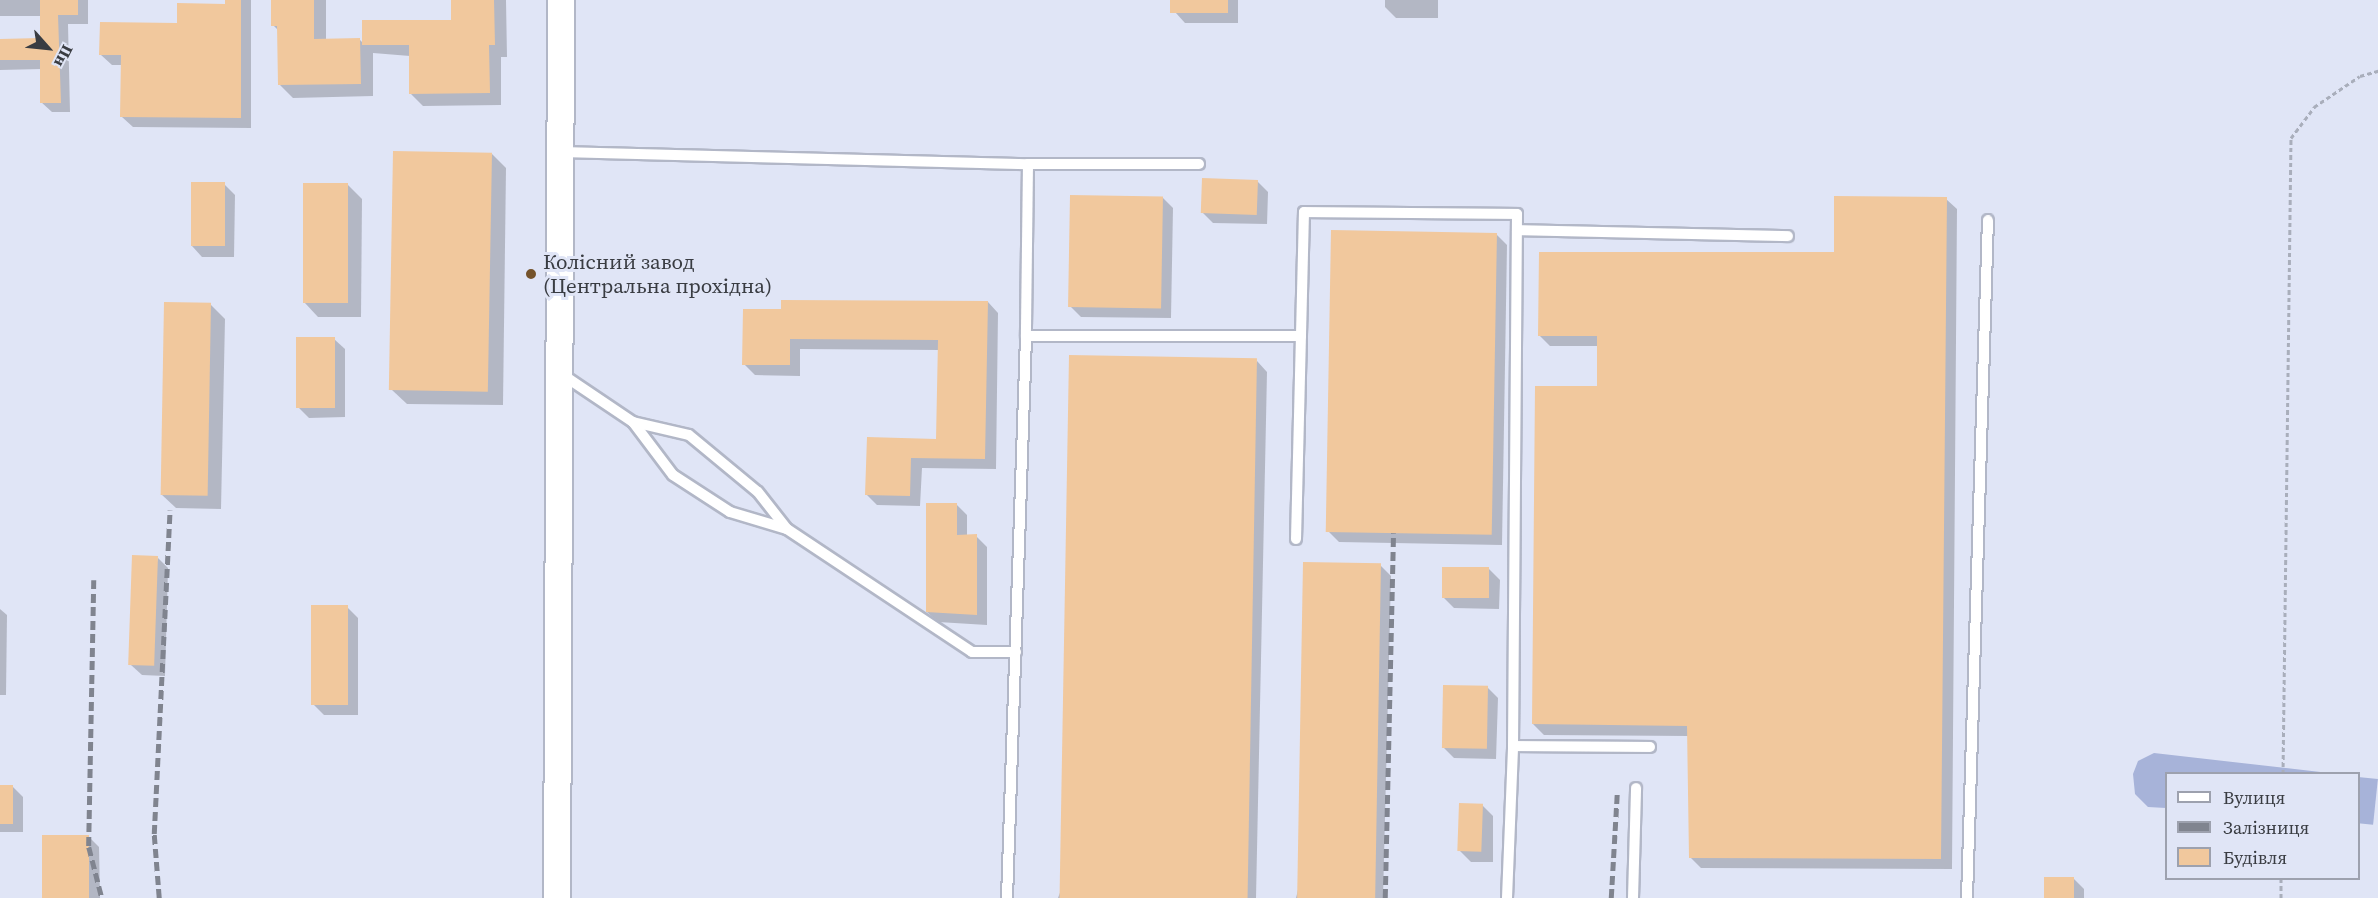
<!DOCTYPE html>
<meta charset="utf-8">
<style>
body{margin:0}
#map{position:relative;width:2378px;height:898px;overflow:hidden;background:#e0e5f6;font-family:"Source Serif 4",serif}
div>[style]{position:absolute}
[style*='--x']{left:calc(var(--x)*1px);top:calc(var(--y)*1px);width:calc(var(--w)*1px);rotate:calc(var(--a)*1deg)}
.green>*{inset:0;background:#a7b3d9;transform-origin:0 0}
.shadow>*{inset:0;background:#0003}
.building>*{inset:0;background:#f1c89d;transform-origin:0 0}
.path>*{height:3px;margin-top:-1.5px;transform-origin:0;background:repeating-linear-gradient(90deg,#a9aebb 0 4.5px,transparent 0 7.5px)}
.roads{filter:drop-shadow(2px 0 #b2b7c7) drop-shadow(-2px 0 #b2b7c7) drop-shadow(0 2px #b2b7c7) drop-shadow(0 -2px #b2b7c7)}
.service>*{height:10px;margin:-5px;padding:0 5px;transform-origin:5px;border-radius:5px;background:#fff}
.tertiary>*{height:26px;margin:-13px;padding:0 13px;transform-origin:13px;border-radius:13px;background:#fff}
.rail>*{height:4.5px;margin-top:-2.25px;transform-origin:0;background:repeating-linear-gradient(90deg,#80848f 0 9px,transparent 0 13.5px)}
.dots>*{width:16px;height:16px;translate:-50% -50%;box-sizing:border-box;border:3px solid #e0e5f6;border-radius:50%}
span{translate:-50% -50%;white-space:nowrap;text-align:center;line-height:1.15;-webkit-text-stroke:6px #e0e5f6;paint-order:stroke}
.poi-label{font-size:21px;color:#393c42}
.left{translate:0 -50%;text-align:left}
.legend{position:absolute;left:2165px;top:772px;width:195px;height:108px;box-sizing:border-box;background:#e0e5f6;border:2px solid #9da1ae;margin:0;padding:8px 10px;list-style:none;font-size:18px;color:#393c42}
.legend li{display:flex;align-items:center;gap:12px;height:30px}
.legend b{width:30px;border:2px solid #9da1ae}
.north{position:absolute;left:18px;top:18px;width:60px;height:60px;-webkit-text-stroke:4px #e0e5f6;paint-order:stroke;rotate:117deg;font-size:16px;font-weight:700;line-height:24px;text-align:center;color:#393c42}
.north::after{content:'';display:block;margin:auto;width:21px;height:27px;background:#393c42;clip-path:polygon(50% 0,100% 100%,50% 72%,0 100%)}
</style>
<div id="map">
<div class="green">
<div style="clip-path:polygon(2154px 753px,2329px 773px,2166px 774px,2166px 808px,2148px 807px,2135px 794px,2133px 774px,2138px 761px)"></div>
<div style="left:2358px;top:777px;width:20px;height:46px;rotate:6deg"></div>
</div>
<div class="shadow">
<div style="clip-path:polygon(0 0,88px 0,88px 24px,68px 24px,70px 112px,52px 112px,41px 102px,42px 69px,0 70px,0 40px,41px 40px,41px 16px,0 16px)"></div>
<div style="clip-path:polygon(226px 0,251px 0,251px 128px,133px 127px,122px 117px,122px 65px,112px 65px,101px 55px,226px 6px)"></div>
<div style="clip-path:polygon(273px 0,326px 0,326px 40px,360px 40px,364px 44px,453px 22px,453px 0,506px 0,507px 57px,501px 57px,501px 105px,423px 106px,411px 94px,410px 56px,373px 53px,373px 96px,293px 98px,280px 85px,279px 31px,273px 25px)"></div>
<div style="clip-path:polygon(1175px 0,1238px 0,1238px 23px,1185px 23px,1175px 12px)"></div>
<div style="clip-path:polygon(1385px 0,1438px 0,1438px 18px,1396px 18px,1385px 7px)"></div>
<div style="clip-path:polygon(492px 154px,506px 168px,503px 405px,407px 404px,392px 390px)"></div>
<div style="clip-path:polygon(1257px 181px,1268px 192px,1267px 224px,1213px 223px,1202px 212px)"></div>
<div style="clip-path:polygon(224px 184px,235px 195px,234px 257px,202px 257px,192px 246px)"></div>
<div style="clip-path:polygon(348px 185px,362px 199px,361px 317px,318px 317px,304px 302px)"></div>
<div style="clip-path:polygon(1162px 197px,1173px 208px,1171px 318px,1081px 317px,1070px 306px)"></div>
<div style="clip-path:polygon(1946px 199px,1957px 209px,1952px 869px,1701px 868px,1690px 857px,1689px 736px,1544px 735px,1533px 724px,1598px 388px,1599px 346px,1550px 346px,1539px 335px,1835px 253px)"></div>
<div style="clip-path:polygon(1496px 234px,1507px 245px,1502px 545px,1339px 542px,1328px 531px)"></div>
<div style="clip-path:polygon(988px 302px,998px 313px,996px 469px,922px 468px,920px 506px,877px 505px,866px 494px,868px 438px,938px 441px,939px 350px,800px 349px,800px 376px,755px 375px,744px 364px,783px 310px)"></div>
<div style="clip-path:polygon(210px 304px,225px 319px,221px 509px,176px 508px,161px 494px)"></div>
<div style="clip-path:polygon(334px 339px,345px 349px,345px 417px,309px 418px,298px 407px)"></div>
<div style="clip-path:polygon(1257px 361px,1267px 372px,1256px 898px,1058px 898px)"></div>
<div style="clip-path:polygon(956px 504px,967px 515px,967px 536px,976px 536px,987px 547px,987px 625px,938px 622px,927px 612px)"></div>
<div style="clip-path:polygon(158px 558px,168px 568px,165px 676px,142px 675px,131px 665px)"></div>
<div style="clip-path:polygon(1380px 565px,1391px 576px,1383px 898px,1296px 898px)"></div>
<div style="clip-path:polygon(1489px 569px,1500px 580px,1499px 609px,1454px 608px,1443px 597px)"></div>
<div style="clip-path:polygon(347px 607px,358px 618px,358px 715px,324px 715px,313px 704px)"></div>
<div style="clip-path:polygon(0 609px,7px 615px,6px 695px,0 695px)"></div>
<div style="clip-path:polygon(1487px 687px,1498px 698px,1496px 759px,1454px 758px,1443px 747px)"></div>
<div style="clip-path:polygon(0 786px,12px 786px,23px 797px,23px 832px,0 832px)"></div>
<div style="clip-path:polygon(1482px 805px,1493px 816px,1493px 862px,1471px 862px,1460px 851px)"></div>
<div style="clip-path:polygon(88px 836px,99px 847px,100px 898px,44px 898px)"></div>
<div style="clip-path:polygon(2073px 878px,2084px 889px,2084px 898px,2045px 898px)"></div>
</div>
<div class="building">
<div style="clip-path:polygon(40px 0,78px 0,78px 15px,58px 15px,61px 103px,40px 103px,40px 60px,0 60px,0 39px,40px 38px)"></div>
<div style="clip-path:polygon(225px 0,241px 0,241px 118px,120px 117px,121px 55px,99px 55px,100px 22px,177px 23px,177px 3px,225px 4px)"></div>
<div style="clip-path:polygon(271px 0,314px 0,314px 39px,360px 38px,361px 84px,278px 85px,277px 26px,271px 26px)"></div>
<div style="clip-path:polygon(451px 0,494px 0,495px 45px,489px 45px,490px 93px,409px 94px,409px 45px,362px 45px,362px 20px,451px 20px)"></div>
<div style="left:1170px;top:0;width:58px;height:13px"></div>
<div style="left:393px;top:151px;width:99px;height:239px;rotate:1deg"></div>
<div style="left:1202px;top:178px;width:56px;height:35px;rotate:2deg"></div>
<div style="left:191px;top:182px;width:34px;height:64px"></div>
<div style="left:303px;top:183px;width:45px;height:120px"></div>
<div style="left:1070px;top:195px;width:93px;height:112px;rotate:1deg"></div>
<div style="clip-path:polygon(1834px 196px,1947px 197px,1941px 859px,1689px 858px,1687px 726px,1532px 724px,1535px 386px,1597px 386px,1597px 336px,1538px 336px,1539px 252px,1834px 252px)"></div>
<div style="left:1331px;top:230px;width:166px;height:302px;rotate:1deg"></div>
<div style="clip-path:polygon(781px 300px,988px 301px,985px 459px,911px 458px,910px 496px,865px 495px,867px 437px,936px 439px,938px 340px,790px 339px,790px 365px,742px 365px,743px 309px,781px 309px)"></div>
<div style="left:164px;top:302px;width:47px;height:193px;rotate:1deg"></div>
<div style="left:296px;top:337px;width:39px;height:71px"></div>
<div style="left:1069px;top:355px;width:188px;height:543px;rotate:1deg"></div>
<div style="clip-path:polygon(926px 503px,957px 503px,957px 535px,977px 534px,977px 615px,926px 612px)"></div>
<div style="left:132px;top:555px;width:26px;height:110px;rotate:2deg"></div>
<div style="left:1303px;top:562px;width:78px;height:336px;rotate:1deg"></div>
<div style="left:1442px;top:567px;width:47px;height:31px"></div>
<div style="left:311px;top:605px;width:37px;height:100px"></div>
<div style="left:1443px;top:685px;width:45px;height:63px;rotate:1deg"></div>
<div style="left:0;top:785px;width:13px;height:39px"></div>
<div style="left:1459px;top:803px;width:24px;height:48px;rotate:2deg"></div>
<div style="left:42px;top:835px;width:47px;height:63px"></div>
<div style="left:2044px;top:877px;width:30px;height:21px"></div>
</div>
<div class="path">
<div style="--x:2283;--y:774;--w:636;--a:-89.28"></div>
<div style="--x:2291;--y:138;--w:39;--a:-53"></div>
<div style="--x:2314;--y:107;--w:55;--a:-34"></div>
<div style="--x:2360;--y:76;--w:19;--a:-16"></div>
<div style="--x:2281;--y:898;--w:20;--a:-90"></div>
</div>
<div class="roads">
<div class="service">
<div style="--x:561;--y:152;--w:467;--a:1.5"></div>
<div style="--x:1199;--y:164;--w:171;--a:180"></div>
<div style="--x:1028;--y:164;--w:172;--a:90.7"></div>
<div style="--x:1026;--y:336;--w:275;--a:0"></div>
<div style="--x:1517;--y:230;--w:271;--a:1.3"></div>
<div style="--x:560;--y:373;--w:88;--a:33.9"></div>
<div style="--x:633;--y:422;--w:66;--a:53"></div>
<div style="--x:673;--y:475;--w:68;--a:33"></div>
<div style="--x:730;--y:512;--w:59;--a:16.6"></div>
<div style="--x:787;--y:529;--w:222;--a:33.6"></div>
<div style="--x:972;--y:652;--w:44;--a:0"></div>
<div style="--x:633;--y:422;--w:57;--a:13.1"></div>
<div style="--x:689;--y:435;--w:89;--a:39.6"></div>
<div style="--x:758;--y:492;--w:47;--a:51.9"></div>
<div style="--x:1296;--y:539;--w:327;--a:-88.6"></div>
<div style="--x:1304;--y:212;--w:213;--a:0.5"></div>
<div style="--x:1517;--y:214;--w:532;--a:90.43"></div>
<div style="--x:1007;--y:898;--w:562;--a:-88.06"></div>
<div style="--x:1507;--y:898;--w:152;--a:-87.7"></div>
<div style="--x:1513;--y:746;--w:137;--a:0.4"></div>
<div style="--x:1633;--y:898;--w:110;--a:-88.4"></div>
<div style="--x:1967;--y:898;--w:678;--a:-88.23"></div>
</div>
<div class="tertiary">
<div style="--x:557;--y:898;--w:898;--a:-89.74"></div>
</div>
</div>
<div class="rail">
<div style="--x:94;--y:580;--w:267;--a:91.1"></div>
<div style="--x:89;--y:847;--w:53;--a:75.7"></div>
<div style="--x:159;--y:898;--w:64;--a:-94.5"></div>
<div style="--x:154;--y:834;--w:324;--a:-87.2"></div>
<div style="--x:1385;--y:898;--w:365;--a:-88.7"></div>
<div style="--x:1611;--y:898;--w:105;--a:-86.7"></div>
</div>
<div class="dots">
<div style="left:531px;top:274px;background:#75532b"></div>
</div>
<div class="poi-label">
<span class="left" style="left:543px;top:274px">Колісний завод<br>(Центральна прохідна)</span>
</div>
<ul class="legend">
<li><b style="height:8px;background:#fff"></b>Вулиця</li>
<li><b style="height:8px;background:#80848f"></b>Залізниця</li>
<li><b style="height:16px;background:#f1c89d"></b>Будівля</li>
</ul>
<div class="north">Пн</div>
</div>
